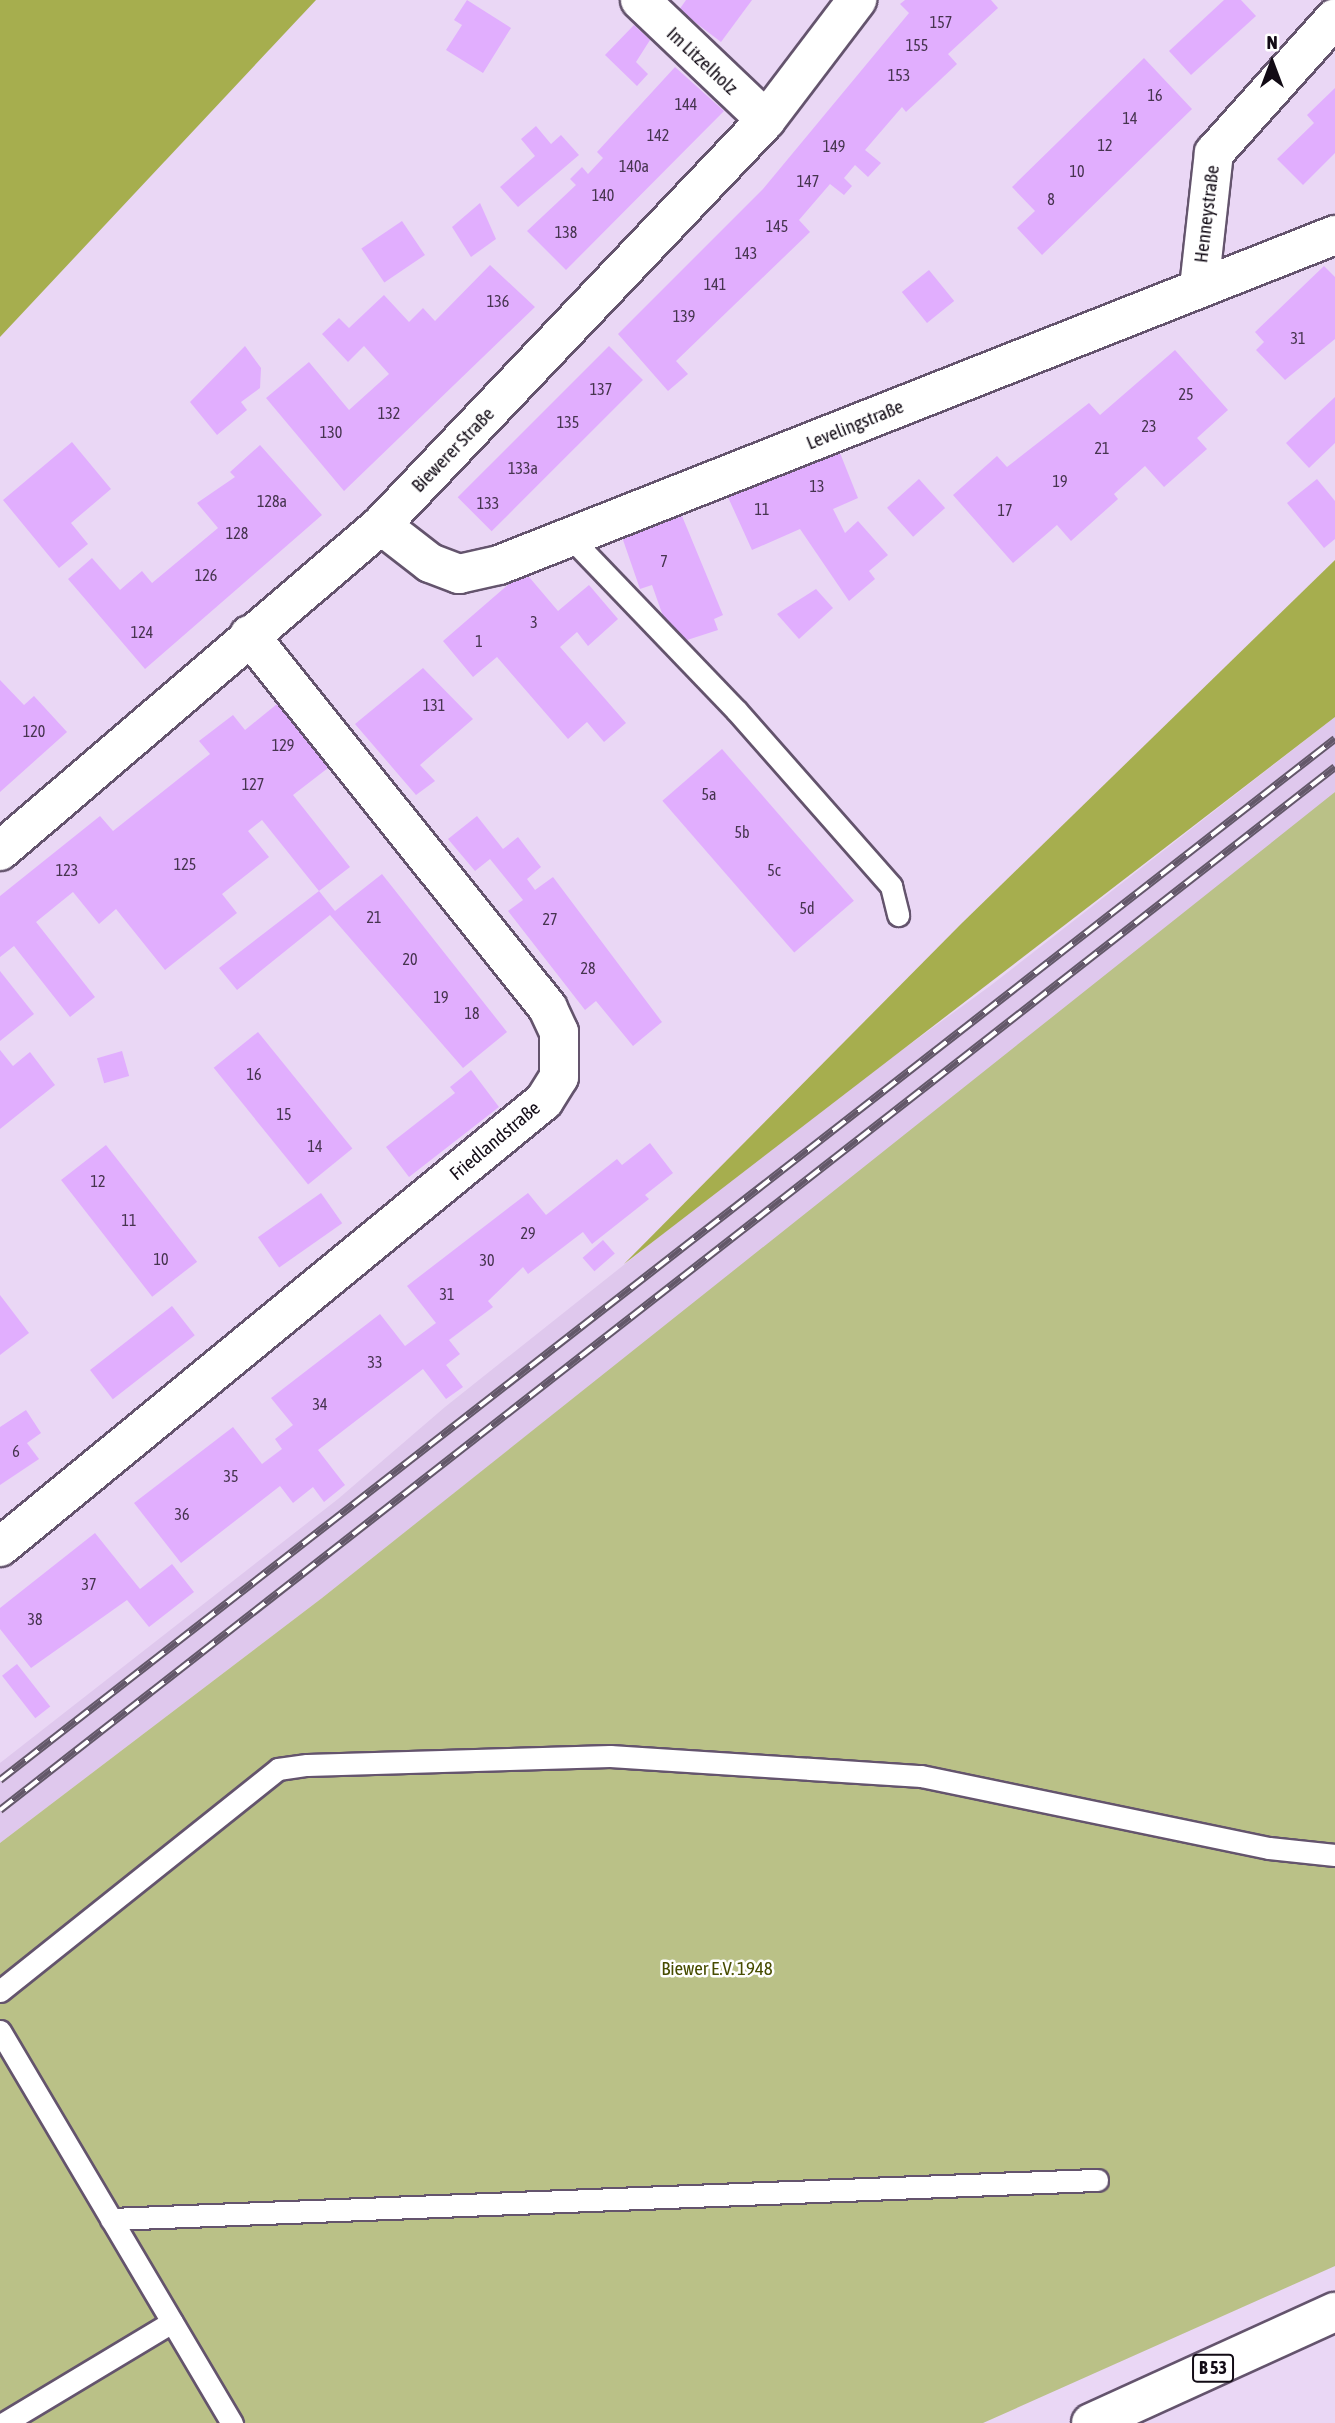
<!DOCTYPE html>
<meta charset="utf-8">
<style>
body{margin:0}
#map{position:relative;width:1335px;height:2423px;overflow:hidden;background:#ead7f5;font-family:"Asap Condensed",sans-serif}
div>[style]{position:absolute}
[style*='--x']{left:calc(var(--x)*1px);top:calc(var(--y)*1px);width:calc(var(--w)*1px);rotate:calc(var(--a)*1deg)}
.built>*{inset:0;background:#dfc8ed}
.green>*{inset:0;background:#bac187}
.forest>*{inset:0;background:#a6ae4e}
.building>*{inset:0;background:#e1aefe;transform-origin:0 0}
.roads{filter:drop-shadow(2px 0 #64546d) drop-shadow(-2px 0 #64546d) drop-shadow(0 2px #64546d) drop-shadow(0 -2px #64546d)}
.lane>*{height:21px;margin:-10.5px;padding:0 10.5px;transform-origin:10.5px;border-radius:10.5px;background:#fff}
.street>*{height:38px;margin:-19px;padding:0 19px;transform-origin:19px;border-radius:19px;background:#fff}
.primary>*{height:38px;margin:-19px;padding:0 19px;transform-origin:19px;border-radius:19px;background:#fff}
.rail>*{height:8px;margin-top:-4px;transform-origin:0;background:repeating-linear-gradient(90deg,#fff 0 16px,#635869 0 32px);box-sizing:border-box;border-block:2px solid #635869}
span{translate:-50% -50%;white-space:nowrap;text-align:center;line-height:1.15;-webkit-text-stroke:5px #fff;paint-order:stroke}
.number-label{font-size:16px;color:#46344f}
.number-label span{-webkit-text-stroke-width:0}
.shield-label span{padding:2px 5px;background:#fff;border:2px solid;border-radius:5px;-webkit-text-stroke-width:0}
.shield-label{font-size:18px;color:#120b15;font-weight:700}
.street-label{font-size:19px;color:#120b15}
.park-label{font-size:19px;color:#474c00}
.north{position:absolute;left:1237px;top:28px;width:70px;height:70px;-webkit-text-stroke:5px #fff;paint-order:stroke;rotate:0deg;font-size:19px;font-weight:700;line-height:28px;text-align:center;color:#120b15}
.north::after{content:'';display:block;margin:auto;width:24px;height:32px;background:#120b15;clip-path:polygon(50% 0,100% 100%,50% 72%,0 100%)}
</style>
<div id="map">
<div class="built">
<div style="clip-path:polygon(1335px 717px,1335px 792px,1315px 811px,322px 1598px,0 1843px,0 1763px,338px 1499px,445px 1407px,810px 1117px,990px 986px)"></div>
</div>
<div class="green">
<div style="clip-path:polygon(1335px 792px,1335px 2266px,983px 2423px,0 2423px,0 1843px,322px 1598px)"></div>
</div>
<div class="forest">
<div style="clip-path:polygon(0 0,316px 0,0 337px)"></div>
<div style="clip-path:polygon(1335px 560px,1335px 717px,624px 1264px,961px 924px)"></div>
</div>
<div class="building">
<div style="clip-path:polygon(467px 0,511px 28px,483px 73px,446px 50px,462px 25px,454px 20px)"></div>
<div style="clip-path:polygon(686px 0,752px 0,721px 42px,679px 10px)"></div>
<div style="clip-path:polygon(905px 0,991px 0,998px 8px,948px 54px,957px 64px,906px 112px,902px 107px,865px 150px,881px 163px,868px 177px,855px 165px,844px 178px,852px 186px,844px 195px,830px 184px,799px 220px,810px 232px,676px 361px,688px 374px,668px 391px,618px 334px,763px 189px,909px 13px,900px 4px)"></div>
<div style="clip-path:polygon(1224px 0,1241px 0,1256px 16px,1191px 75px,1169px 51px)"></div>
<div style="clip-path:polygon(634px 25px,650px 40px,636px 62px,648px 74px,637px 86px,605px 55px)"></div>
<div style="clip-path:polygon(1144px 58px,1192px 109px,1042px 255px,1017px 228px,1035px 211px,1012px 187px)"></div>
<div style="clip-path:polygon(675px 67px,724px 111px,566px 270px,527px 231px,576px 185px,570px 179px,582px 167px,588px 174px,603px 158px,597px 152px)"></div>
<div style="clip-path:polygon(1335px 88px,1335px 153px,1303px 185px,1277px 159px,1314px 123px,1307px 115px)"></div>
<div style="clip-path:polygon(536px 126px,551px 144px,561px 135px,579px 155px,518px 207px,500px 187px,535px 156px,521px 139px)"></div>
<div style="clip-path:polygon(480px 203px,496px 239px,471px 257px,452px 227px)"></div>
<div style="left:402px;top:221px;width:41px;height:49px;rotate:56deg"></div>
<div style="clip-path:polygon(490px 265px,535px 307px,344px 491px,266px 398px,309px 362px,349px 410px,389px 374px,364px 346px,348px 362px,322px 334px,339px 318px,349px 328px,384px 295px,409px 322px,423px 308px,435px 321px)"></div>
<div style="clip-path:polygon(1324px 266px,1335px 277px,1335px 339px,1285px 380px,1256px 350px,1264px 342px,1255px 332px)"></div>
<div style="left:929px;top:270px;width:40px;height:35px;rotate:51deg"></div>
<div style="clip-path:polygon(245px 346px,261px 368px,260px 388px,241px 402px,247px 410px,217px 435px,190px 402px)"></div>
<div style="left:609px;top:346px;width:48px;height:214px;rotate:45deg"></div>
<div style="clip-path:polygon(1175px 350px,1228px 410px,1197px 438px,1207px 449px,1164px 487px,1145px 466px,1114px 494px,1118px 499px,1071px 541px,1057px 525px,1013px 563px,953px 495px,997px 456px,1007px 467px,1089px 403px,1100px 415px)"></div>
<div style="clip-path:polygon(1335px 397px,1335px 443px,1309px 468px,1286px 443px)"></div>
<div style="clip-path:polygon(72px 442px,111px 489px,71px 523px,88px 544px,59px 568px,3px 500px)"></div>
<div style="clip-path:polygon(260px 445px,322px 515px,145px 669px,68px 579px,92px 558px,120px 590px,142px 571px,152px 583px,218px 528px,197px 503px,235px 477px,230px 472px)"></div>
<div style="clip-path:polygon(838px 448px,858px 498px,833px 509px,845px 533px,858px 521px,888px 555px,869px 571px,875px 579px,849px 601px,800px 529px,752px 550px,727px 495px)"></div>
<div style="left:919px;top:479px;width:39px;height:43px;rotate:48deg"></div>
<div style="clip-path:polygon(1317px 479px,1335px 501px,1335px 539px,1324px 548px,1287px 503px)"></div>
<div style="clip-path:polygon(682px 516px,723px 615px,714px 619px,718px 630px,681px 642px,678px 633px,670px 636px,652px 585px,640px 589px,622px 537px)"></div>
<div style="clip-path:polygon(524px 571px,558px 611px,589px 585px,618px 619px,588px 646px,577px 632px,560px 647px,626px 723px,604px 742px,587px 722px,568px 739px,497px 657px,473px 677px,443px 641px)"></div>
<div style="clip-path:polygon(816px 589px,833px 608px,799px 639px,777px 614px)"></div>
<div style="clip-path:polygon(423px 668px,473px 719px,420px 765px,435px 781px,416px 795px,355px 724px)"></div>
<div style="clip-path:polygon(0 680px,24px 705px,34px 696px,67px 732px,0 792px)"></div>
<div style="clip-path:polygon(277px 704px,328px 768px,293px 795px,350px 867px,319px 891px,262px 820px,248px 831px,269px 857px,222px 894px,237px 913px,165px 970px,116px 909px,99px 924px,73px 892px,36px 922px,95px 997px,70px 1017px,14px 946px,0 957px,0 896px,100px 816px,113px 831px,210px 754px,199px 741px,233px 715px,245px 730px)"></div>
<div style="left:722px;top:749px;width:201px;height:79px;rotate:49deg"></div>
<div style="clip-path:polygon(477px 816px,503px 849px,518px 837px,541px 867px,527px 879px,535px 890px,553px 877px,662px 1022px,633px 1046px,596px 1001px,585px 1010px,508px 911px,523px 900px,490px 859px,475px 871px,448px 839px)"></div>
<div style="clip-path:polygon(382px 874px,507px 1032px,463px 1068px,330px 915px,237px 990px,219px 968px,319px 891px,335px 911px)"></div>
<div style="clip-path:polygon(0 971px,34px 1014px,0 1041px)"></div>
<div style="left:258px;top:1032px;width:150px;height:57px;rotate:51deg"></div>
<div style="clip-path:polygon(0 1050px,13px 1066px,30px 1052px,55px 1085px,0 1129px)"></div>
<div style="left:122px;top:1051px;width:26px;height:26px;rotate:74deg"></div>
<div style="clip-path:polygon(471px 1070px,499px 1107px,409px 1177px,386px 1147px,455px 1093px,450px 1087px)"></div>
<div style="clip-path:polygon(650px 1143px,673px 1173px,645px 1195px,649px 1199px,592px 1244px,583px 1232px,528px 1274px,523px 1267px,488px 1301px,493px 1307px,449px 1340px,460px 1354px,446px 1365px,463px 1387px,446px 1399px,423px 1369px,318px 1450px,345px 1485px,324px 1502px,313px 1487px,293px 1503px,280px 1486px,181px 1563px,134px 1503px,233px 1427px,262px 1464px,282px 1449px,275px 1439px,293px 1425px,271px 1398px,380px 1314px,405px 1346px,436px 1323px,407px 1286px,528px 1193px,546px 1215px,617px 1159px,622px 1165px)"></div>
<div style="left:106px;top:1145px;width:148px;height:57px;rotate:52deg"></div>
<div style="left:321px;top:1193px;width:37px;height:77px;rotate:55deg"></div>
<div style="left:603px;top:1240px;width:18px;height:27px;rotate:49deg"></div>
<div style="clip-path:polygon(0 1295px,29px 1333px,0 1355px)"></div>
<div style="left:172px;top:1306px;width:37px;height:104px;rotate:52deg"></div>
<div style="clip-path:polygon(26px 1410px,41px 1433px,27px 1443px,39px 1459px,0 1485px,0 1427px)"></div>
<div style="clip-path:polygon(95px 1533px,140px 1589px,172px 1564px,194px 1592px,149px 1627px,127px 1600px,31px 1668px,0 1629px,0 1608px)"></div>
<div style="left:17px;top:1664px;width:54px;height:19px;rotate:52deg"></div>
</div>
<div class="roads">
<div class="lane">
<div style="--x:570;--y:537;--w:240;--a:46.2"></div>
<div style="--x:736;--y:710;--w:235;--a:48.6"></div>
<div style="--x:891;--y:886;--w:30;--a:76"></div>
<div style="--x:0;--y:1991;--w:356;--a:-38.6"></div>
<div style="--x:278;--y:1769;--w:29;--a:-8"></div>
<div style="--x:307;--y:1765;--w:303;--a:-1.7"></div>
<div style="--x:610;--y:1756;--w:312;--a:3.7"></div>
<div style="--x:921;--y:1776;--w:355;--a:11.7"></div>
<div style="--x:1269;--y:1848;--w:66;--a:6.1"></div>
<div style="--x:0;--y:2031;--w:456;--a:59.4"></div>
<div style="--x:111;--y:2219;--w:987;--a:-2.27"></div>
<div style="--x:4;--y:2423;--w:196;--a:-31"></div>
</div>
<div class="street">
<div style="--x:640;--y:0;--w:174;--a:43.6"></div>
<div style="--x:1199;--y:288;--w:136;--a:-83.7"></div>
<div style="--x:1214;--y:153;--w:181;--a:-48.1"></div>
<div style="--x:381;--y:525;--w:62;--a:37.8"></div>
<div style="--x:430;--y:563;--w:31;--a:21"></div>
<div style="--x:459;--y:574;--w:41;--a:-12.7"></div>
<div style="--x:499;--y:565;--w:899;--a:-21.54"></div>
<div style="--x:0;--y:851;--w:501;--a:-40.55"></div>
<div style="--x:381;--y:525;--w:559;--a:-46.45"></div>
<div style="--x:766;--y:120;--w:151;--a:-52.8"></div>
<div style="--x:0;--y:1547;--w:703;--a:-39.35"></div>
<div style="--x:544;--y:1101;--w:28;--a:-58"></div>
<div style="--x:559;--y:1077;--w:45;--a:-90"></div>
<div style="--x:559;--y:1032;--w:26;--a:-115"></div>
<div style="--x:548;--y:1008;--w:478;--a:-128.7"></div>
</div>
<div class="primary">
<div style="--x:1091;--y:2423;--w:268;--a:-24.5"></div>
</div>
</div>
<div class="rail">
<div style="--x:0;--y:1780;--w:1693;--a:-37.95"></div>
<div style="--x:0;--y:1810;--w:1694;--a:-38"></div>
</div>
<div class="number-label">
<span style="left:941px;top:22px">157</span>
<span style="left:917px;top:45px">155</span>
<span style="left:899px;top:75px">153</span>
<span style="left:1155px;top:95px">16</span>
<span style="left:686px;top:104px">144</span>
<span style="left:1130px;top:118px">14</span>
<span style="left:658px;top:135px">142</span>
<span style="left:1105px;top:145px">12</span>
<span style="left:834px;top:146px">149</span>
<span style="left:634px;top:166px">140a</span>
<span style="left:1077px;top:171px">10</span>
<span style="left:808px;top:181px">147</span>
<span style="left:603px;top:195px">140</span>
<span style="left:1051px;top:199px">8</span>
<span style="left:777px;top:226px">145</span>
<span style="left:566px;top:232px">138</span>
<span style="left:746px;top:253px">143</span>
<span style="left:715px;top:284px">141</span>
<span style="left:498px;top:301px">136</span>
<span style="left:684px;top:316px">139</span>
<span style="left:1298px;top:338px">31</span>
<span style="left:601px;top:389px">137</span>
<span style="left:1186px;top:394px">25</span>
<span style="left:389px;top:413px">132</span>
<span style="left:568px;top:422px">135</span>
<span style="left:1149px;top:426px">23</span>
<span style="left:331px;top:432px">130</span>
<span style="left:1102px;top:448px">21</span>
<span style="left:523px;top:468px">133a</span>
<span style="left:1060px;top:481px">19</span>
<span style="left:817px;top:486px">13</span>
<span style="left:272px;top:501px">128a</span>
<span style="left:488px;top:503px">133</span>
<span style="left:762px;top:509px">11</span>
<span style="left:1005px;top:510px">17</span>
<span style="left:237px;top:533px">128</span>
<span style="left:664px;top:561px">7</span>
<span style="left:206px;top:575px">126</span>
<span style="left:534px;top:622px">3</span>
<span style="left:142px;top:632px">124</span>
<span style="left:479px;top:641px">1</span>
<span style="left:434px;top:705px">131</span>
<span style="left:34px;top:731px">120</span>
<span style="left:283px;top:745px">129</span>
<span style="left:253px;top:784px">127</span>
<span style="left:709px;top:794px">5a</span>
<span style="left:742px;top:832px">5b</span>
<span style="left:185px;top:864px">125</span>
<span style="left:67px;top:870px">123</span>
<span style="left:774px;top:870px">5c</span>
<span style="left:807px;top:908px">5d</span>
<span style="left:374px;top:917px">21</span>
<span style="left:550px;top:919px">27</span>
<span style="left:410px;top:959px">20</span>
<span style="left:588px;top:968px">28</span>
<span style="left:441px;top:997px">19</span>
<span style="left:472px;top:1013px">18</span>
<span style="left:254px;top:1074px">16</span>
<span style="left:284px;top:1114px">15</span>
<span style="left:315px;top:1146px">14</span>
<span style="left:98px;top:1181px">12</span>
<span style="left:129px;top:1220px">11</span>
<span style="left:528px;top:1233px">29</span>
<span style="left:161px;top:1259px">10</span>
<span style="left:487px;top:1260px">30</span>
<span style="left:447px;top:1294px">31</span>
<span style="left:375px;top:1362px">33</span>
<span style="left:320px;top:1404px">34</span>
<span style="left:16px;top:1451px">6</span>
<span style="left:231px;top:1476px">35</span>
<span style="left:182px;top:1514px">36</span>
<span style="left:89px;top:1584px">37</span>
<span style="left:35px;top:1619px">38</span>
</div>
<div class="shield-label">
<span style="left:1213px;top:2368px">B 53</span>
</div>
<div class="street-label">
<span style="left:702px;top:61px;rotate:43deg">Im Litzelholz</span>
<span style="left:1207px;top:214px;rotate:-83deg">Henneystraße</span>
<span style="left:855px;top:425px;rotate:-22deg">Levelingstraße</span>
<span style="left:453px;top:450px;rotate:-46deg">Biewerer Straße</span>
<span style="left:495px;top:1141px;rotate:-40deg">Friedlandstraße</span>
</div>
<div class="park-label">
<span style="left:717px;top:1969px">Biewer E.V. 1948</span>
</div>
<div class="north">N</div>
</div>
